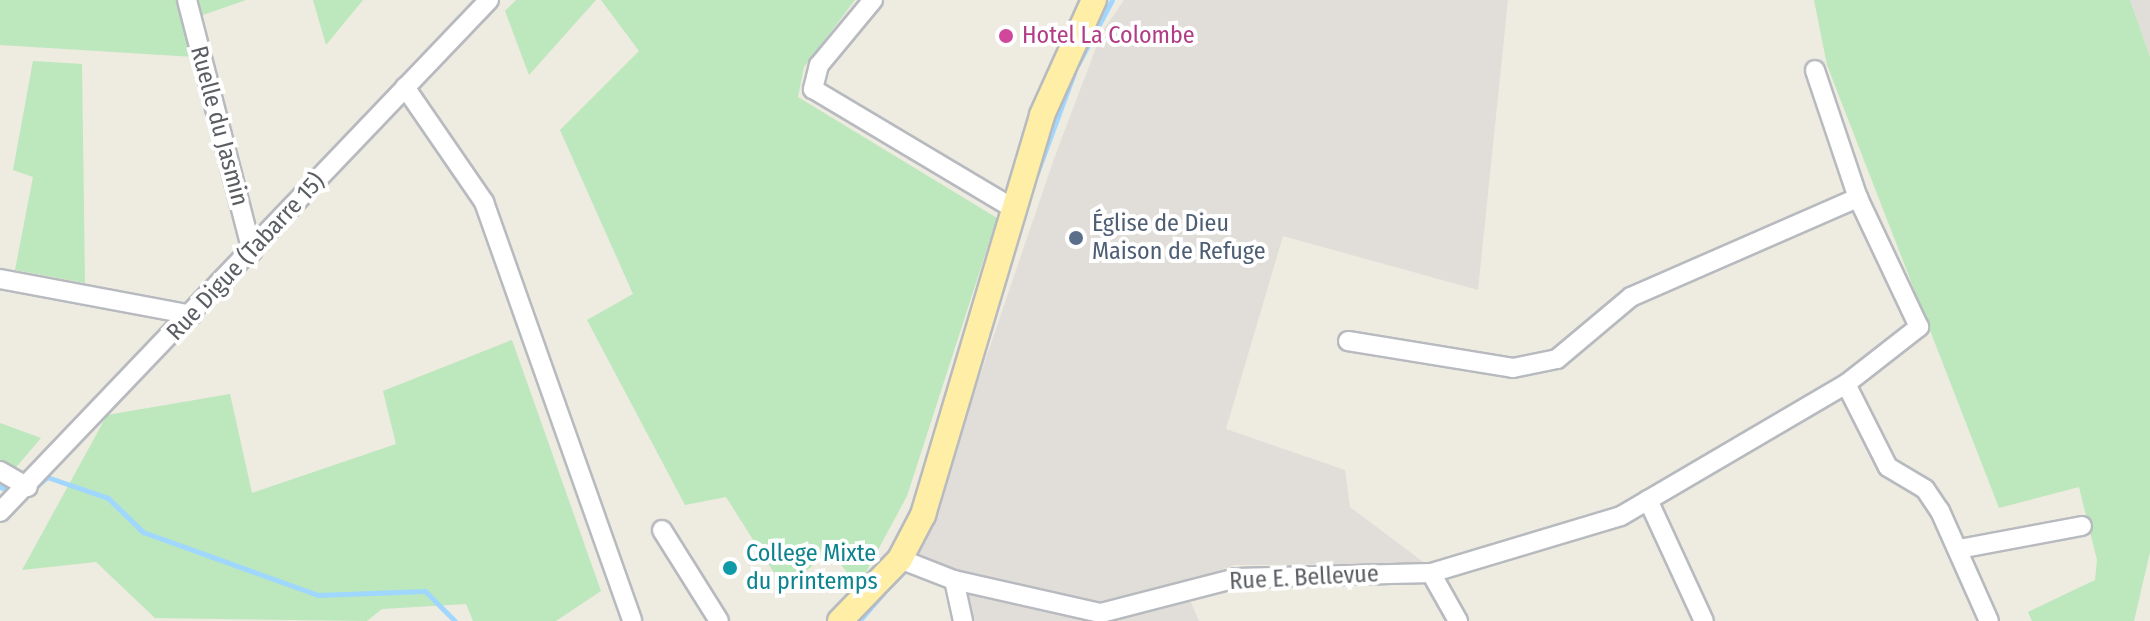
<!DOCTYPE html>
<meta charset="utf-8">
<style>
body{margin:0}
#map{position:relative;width:2150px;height:621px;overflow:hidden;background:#eeebe1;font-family:"Fira Sans Condensed",sans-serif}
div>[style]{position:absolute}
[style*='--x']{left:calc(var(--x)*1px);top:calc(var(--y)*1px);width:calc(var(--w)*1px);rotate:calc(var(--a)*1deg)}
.industrial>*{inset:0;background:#e1ded9}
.green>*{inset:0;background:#bde7bc}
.stream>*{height:5px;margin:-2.5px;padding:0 2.5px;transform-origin:2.5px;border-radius:2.5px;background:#a0d7ff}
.roads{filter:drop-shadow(2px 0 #b7babf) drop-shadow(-2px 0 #b7babf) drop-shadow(0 2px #b7babf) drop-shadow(0 -2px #b7babf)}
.minor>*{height:18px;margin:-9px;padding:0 9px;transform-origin:9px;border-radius:9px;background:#fff}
.major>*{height:24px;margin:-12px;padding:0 12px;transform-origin:12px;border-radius:12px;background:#ffeea5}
.dots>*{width:22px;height:22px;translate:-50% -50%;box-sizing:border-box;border:4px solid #fff;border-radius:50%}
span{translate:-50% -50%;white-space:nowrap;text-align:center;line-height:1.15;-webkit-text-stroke:8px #fff;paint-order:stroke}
.hotel-label{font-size:24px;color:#b23c85}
.left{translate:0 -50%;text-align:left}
.street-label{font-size:24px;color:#5a5e63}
.service-label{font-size:24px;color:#4e5e75}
.culture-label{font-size:24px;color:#0d838f}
</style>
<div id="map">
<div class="industrial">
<div style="clip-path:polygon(1124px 0,1508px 0,1478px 290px,1283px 236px,1226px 429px,1345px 470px,1350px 507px,1426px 564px,1235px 565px,1183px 584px,1199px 621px,965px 621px,958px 576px,916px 563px,1055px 156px,1102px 32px)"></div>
<div style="clip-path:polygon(2130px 0,2150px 0,2150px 57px)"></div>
</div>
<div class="green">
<div style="clip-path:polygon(0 0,180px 0,194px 57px,0 45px)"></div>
<div style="clip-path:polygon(197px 0,246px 0,200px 16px)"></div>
<div style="clip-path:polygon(313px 0,363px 0,326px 45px)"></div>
<div style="clip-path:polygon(516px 0,596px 0,529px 75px,505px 11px)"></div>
<div style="clip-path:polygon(601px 0,855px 0,804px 67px,798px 97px,997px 218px,907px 496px,858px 587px,830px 550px,785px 590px,726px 497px,685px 505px,587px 320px,633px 294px,560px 130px,639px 51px)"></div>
<div style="clip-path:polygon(1814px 0,2130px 0,2150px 57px,2150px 552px,2134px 621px,2032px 621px,2028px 612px,2095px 580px,2097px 560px,2079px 487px,1999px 508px,1827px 65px)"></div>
<div style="clip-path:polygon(33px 61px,82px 64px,85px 283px,15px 270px,33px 177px,13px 170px)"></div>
<div style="clip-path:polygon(512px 340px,601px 591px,556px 621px,473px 621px,466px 604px,382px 609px,367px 621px,155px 618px,96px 562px,22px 570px,107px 415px,230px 394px,252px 493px,396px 444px,383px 391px)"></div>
<div style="clip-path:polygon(0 423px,41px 438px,0 486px)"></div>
</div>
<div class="stream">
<div style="--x:1078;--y:64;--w:72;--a:-62"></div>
<div style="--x:1037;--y:173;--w:107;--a:-69.7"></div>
<div style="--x:37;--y:486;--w:13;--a:-42"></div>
<div style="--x:47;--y:477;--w:65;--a:19"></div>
<div style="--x:108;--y:498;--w:49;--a:44.2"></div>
<div style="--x:143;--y:532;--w:186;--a:19.8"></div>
<div style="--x:318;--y:595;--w:107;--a:-2.1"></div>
<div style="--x:425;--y:591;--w:42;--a:45"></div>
<div style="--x:0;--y:487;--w:16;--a:18"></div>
<div style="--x:859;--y:621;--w:37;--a:-49"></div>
</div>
<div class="roads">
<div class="minor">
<div style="--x:187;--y:0;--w:260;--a:75.5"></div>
<div style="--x:873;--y:0;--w:85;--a:129.7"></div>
<div style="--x:819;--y:65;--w:25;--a:104"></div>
<div style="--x:813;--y:89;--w:236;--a:30.8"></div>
<div style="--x:405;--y:87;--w:140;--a:55.5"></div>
<div style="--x:484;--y:202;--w:444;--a:70.5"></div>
<div style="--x:0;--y:279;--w:195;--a:10.6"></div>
<div style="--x:1348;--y:341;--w:167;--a:9.3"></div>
<div style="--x:1513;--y:368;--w:45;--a:-11.6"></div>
<div style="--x:1557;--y:359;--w:97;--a:-40"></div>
<div style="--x:1631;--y:297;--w:248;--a:-23.6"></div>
<div style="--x:1846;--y:384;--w:93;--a:63.2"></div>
<div style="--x:1888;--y:467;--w:43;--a:30.7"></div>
<div style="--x:1925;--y:489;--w:27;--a:56"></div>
<div style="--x:1940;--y:511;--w:120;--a:66"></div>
<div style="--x:0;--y:471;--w:32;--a:30"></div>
<div style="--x:1648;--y:500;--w:133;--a:65.2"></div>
<div style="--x:0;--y:512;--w:708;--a:-46.32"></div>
<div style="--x:662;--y:530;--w:107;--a:57.9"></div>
<div style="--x:1959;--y:549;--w:125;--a:-10.6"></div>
<div style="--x:900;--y:559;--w:58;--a:21.3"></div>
<div style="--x:954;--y:580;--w:151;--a:12.7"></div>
<div style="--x:1101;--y:613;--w:139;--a:-14.5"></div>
<div style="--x:1236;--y:578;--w:195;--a:-1.5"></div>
<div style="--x:1431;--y:573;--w:198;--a:-16.7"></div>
<div style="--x:1621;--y:516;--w:261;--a:-30.4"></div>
<div style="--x:1846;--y:384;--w:93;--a:-38"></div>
<div style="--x:1919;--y:327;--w:143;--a:-115.3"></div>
<div style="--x:1858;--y:198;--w:135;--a:-108.6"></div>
<div style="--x:1431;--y:573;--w:55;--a:60.6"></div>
<div style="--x:954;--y:580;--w:42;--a:77.6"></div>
</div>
<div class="major">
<div style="--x:840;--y:621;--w:86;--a:-45.9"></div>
<div style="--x:900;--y:559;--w:50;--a:-62.4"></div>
<div style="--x:923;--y:515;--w:417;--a:-73.4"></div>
<div style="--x:1042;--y:115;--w:126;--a:-65.7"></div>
</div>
</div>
<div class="dots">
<div style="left:1006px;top:36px;background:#d1479c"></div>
<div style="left:1076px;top:238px;background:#5c6f8a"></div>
<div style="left:730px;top:568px;background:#0f9aa8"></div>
</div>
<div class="hotel-label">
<span class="left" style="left:1022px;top:36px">Hotel La Colombe</span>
</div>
<div class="street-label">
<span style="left:219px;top:126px;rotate:75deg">Ruelle du Jasmin</span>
<span style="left:246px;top:257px;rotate:-47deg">Rue Digue (Tabarre 15)</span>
<span style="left:1304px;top:578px;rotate:-3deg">Rue E. Bellevue</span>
</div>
<div class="service-label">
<span class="left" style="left:1092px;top:238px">Église de Dieu<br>Maison de Refuge</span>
</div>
<div class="culture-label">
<span class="left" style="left:746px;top:568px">College Mixte<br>du printemps</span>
</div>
</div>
